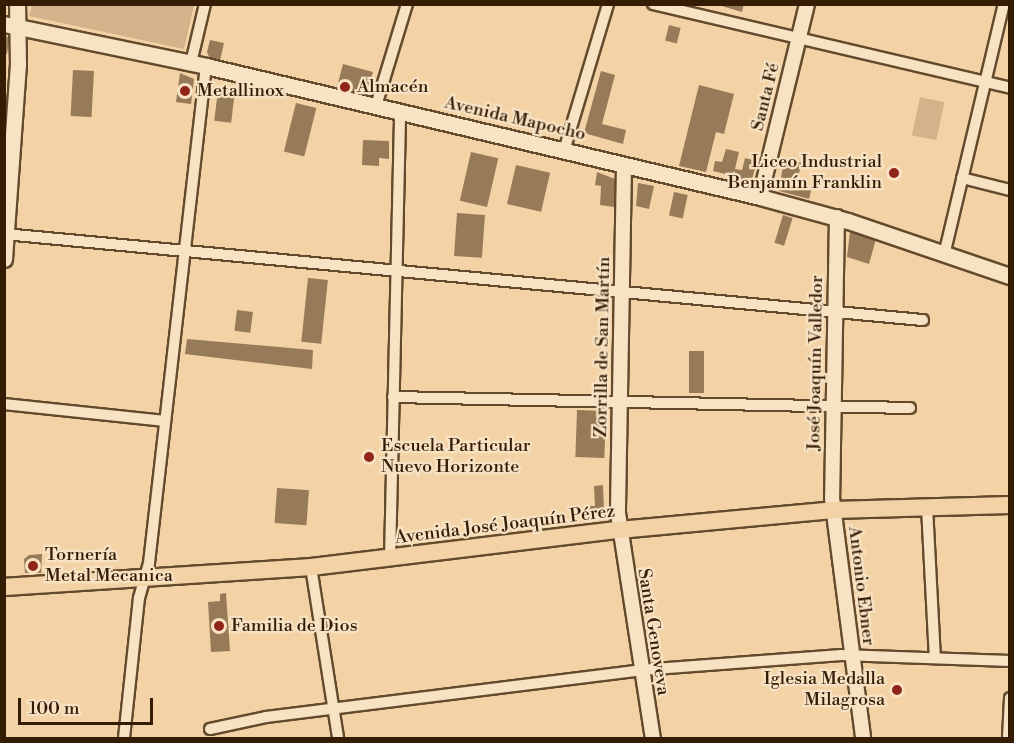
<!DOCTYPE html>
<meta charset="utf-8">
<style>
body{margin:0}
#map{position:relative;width:1014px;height:743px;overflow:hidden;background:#f3d3a5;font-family:"Libre Bodoni",serif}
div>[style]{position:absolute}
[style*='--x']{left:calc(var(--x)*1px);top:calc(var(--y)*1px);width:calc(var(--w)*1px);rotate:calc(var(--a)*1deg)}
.green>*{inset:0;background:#d3b48a;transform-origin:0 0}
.building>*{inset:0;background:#977b58;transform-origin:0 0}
.roads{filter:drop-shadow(2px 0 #644a2d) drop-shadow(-2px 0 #644a2d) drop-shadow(0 2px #644a2d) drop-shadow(0 -2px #644a2d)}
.minor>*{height:10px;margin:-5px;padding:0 5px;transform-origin:5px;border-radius:5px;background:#f7e2c4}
.tertiary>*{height:14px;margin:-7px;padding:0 7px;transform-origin:7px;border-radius:7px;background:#f7e2c4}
.secondary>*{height:15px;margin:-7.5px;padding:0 7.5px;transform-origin:7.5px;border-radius:7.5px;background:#f7e2c4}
.primary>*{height:16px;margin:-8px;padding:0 8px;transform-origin:8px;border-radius:8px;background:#f3d3a5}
.dots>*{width:16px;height:16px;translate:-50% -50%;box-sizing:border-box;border:3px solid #f7e2c4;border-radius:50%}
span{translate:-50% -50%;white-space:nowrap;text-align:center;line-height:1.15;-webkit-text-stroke:4.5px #f7e2c4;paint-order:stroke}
.poi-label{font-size:18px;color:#341c05}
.left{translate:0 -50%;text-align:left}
.right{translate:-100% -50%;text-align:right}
.street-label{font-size:18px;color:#341c05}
.frame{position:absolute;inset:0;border:6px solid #341c05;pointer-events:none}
.scale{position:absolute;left:18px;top:698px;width:135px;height:27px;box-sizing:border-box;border:3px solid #341c05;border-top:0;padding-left:8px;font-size:18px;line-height:21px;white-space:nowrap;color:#341c05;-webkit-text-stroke:4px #f7e2c4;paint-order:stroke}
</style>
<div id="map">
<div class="green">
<div style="clip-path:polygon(32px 5px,32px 4px,194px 5px,184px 49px,29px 16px)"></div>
<div style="left:920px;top:97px;width:25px;height:39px;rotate:12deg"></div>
</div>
<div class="building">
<div style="clip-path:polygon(715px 4px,744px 4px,742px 12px)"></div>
<div style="left:669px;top:25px;width:12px;height:16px;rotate:14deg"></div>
<div style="clip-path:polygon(4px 33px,9px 39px,7px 54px,4px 53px)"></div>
<div style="clip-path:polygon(210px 40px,224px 43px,220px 61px,210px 59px,207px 52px)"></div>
<div style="clip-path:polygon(343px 64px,373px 72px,367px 91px,362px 94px,337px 87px)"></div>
<div style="left:73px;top:70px;width:21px;height:46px;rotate:3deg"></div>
<div style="clip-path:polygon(601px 71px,615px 75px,602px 124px,626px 130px,623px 144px,584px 133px)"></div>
<div style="clip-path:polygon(180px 73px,194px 79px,191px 104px,176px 102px)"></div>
<div style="clip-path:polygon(699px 85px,734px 94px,724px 134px,716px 132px,706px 172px,679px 166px)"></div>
<div style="left:218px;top:90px;width:17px;height:31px;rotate:7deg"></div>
<div style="left:296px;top:103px;width:21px;height:50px;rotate:14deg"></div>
<div style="clip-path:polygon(363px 140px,389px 141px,389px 159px,379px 158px,379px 166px,362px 165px)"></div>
<div style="clip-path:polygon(726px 149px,739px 152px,735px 169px,742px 170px,745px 158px,757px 161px,752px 179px,747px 183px,733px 180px,735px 171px,729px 175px,713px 171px,715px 161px,722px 162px)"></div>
<div style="left:471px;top:152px;width:28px;height:50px;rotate:13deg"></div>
<div style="clip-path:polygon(784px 159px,802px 163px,796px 183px,812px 187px,809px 199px,779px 191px)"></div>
<div style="left:516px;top:165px;width:35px;height:40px;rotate:13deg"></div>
<div style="clip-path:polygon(597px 172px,615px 179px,614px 207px,600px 205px,601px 186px,595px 185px)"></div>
<div style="clip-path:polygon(638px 183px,654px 186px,649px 209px,636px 206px)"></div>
<div style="left:674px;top:192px;width:14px;height:24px;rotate:12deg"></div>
<div style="left:457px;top:213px;width:28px;height:43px;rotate:4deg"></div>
<div style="left:783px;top:215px;width:10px;height:29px;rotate:17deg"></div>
<div style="clip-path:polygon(850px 232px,876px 239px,869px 264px,847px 257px)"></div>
<div style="left:308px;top:278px;width:20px;height:64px;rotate:6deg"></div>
<div style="left:237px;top:310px;width:16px;height:21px;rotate:7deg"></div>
<div style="clip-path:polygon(187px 339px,313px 350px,312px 369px,185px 354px)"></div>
<div style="left:689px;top:351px;width:15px;height:42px"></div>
<div style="left:577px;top:410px;width:29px;height:47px;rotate:2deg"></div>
<div style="clip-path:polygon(603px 485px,604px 511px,599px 516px,587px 516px,586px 506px,595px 506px,594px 486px)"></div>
<div style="left:277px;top:488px;width:32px;height:35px;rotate:4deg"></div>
<div style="clip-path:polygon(42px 554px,41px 573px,25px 573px,24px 559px,29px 555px)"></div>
<div style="clip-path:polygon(226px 593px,230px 651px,211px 652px,208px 602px,220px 601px,220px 594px)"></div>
</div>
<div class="roads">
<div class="minor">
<div style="--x:653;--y:4;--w:367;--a:13.2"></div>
<div style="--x:191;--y:63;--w:61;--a:-76.7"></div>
<div style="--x:376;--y:106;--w:107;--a:-73.1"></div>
<div style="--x:564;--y:151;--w:153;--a:-73.3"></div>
<div style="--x:962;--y:178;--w:49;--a:14"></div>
<div style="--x:4;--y:234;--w:923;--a:5.35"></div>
<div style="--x:945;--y:251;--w:254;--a:-76.6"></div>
<div style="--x:393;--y:397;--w:517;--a:1.22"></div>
<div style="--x:4;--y:404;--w:162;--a:6"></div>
<div style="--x:927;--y:507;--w:151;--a:87"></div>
<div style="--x:390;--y:559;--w:447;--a:-88.7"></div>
<div style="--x:311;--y:567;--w:173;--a:81"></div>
<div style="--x:210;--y:729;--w:57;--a:-12.1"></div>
<div style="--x:266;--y:717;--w:378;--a:-7.1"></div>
<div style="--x:641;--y:670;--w:201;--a:-4.3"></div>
<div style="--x:841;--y:655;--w:169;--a:2"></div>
<div style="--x:124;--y:738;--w:141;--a:-83.9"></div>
<div style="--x:139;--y:598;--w:36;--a:-74"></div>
<div style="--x:149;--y:563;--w:500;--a:-83.46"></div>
<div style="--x:1008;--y:738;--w:40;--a:-87.1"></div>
</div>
<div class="tertiary">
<div style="--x:624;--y:165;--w:348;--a:91"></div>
<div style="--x:618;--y:513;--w:228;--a:81.2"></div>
<div style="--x:760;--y:197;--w:199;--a:-76.3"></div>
<div style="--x:837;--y:217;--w:281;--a:91"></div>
<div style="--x:832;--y:498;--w:242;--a:82.6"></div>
</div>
<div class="secondary">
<div style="--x:4;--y:24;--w:206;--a:11.7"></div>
<div style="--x:206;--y:66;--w:569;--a:13.3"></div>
<div style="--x:760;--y:197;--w:91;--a:15.3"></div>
<div style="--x:848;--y:221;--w:171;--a:18.8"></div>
<div style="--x:4;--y:259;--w:195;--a:-85.9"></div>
<div style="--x:18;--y:65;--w:61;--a:-90.9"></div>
</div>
<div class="primary">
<div style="--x:4;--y:587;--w:308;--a:-3.7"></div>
<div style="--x:311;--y:567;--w:310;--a:-6.9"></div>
<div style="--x:619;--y:530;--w:215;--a:-5.3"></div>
<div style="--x:833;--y:510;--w:177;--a:-1.6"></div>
</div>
</div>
<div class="dots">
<div style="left:345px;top:87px;background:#8f2418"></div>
<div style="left:185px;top:91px;background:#8f2418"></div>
<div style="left:894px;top:173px;background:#8f2418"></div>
<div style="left:369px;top:457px;background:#8f2418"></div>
<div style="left:33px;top:566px;background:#8f2418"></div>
<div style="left:219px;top:626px;background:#8f2418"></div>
<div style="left:897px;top:690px;background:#8f2418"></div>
</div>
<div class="poi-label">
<span class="left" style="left:357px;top:87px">Almacén</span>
<span class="left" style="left:197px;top:91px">Metallinox</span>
<span class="right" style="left:882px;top:173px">Liceo Industrial<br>Benjamín Franklin</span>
<span class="left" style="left:381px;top:457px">Escuela Particular<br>Nuevo Horizonte</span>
<span class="left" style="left:45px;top:566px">Tornería<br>Metal Mecanica</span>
<span class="left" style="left:231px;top:626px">Familia de Dios</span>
<span class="right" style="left:885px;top:690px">Iglesia Medalla<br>Milagrosa</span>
</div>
<div class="street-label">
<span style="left:766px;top:97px;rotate:-76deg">Santa Fé</span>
<span style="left:515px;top:119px;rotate:13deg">Avenida Mapocho</span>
<span style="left:603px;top:347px;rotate:-89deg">Zorrilla de San Martín</span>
<span style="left:816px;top:363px;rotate:-89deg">José Joaquín Valledor</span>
<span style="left:505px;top:525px;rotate:-7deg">Avenida José Joaquín Pérez</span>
<span style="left:861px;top:586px;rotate:83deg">Antonio Ebner</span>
<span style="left:653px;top:632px;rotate:81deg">Santa Genoveva</span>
</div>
<div class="frame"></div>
<div class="scale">100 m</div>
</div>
